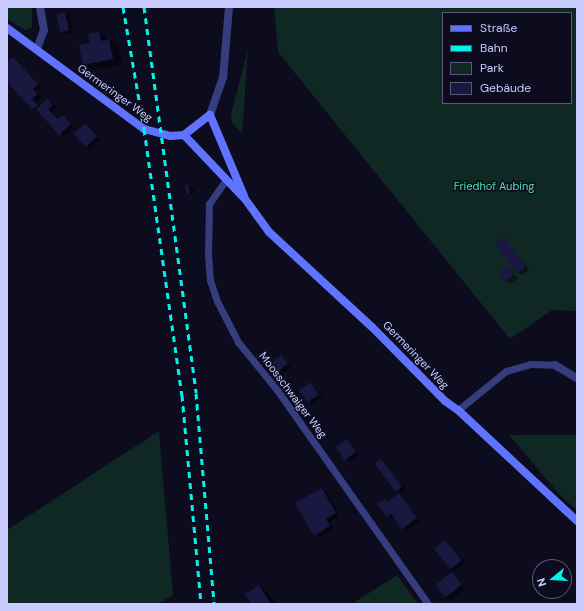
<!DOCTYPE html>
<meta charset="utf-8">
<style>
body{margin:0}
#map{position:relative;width:584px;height:611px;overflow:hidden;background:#0c0c1e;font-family:"DM Sans",sans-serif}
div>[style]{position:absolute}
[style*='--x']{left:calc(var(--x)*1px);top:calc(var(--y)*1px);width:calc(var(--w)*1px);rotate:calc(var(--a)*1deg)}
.green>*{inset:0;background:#0f2824}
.shadow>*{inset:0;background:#0007}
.building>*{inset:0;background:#1a1740;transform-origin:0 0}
.lane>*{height:7px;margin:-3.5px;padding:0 3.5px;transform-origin:3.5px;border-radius:3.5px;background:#363d7f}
.street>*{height:8px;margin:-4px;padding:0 4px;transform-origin:4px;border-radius:4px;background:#363d7f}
.secondary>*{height:8px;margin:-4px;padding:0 4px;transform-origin:4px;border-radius:4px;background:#6073ff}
.rail>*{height:3px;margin-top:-1.5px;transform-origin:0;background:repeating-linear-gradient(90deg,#00f4ea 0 6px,transparent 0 11px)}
span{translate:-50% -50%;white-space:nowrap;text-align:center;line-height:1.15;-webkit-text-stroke:3px #0c0c1e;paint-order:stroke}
.street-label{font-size:11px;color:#c9cbff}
.park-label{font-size:11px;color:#54e0a9}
.frame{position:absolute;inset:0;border:8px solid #c9cbff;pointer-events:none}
.legend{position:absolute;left:442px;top:12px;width:130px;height:92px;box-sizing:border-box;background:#0c0c1e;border:1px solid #585878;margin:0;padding:5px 7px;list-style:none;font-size:12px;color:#c9cbff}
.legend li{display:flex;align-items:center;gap:8px;height:20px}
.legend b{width:20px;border:1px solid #585878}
.north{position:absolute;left:532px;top:559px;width:40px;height:40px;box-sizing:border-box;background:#0c0c1e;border:1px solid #585878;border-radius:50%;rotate:252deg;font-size:11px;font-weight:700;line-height:16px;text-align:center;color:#c9cbff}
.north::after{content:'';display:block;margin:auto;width:14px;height:18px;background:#00f4ea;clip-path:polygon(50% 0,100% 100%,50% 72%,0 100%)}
</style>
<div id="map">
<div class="green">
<div style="clip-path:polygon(7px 7px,32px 7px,32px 28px,25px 30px,7px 19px)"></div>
<div style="clip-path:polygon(evenodd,274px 7px,577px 7px,577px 311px,552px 310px,510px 339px,278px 52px,274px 7px,443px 13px,571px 13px,571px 103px,443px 103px,443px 13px)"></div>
<div style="clip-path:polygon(248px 49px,242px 133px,232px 123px,231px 115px)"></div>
<div style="clip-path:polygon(159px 431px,173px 595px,158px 604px,7px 604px,7px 530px)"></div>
<div style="clip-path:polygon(509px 435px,577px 435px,577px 510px,560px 495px)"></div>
<div style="clip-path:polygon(397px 575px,418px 604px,352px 604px)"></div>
</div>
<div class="shadow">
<div style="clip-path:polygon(65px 13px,70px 15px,73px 33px,65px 35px,61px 32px,57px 14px)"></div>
<div style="clip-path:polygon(99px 33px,118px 46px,122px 64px,93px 70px,84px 64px,91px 44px)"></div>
<div style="clip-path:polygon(13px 58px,42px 87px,37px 92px,41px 97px,36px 102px,41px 106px,48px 100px,52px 102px,57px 108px,52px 112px,59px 120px,63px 116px,74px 127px,64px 137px,7px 80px,7px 64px)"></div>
<div style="clip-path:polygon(85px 124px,101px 139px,90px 149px,86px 146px)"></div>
<div style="clip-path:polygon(189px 186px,194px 189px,194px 195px,187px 193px,186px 187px)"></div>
<div style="clip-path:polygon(504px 239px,529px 269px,522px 275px,517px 272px)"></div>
<div style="clip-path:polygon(507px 267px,518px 278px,510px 284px,499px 273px)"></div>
<div style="clip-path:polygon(281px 356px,291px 367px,280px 376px,269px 366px)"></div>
<div style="clip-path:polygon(310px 383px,323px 396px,314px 404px,309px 401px)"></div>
<div style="clip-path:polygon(348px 441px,360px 455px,349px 462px,337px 448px)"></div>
<div style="clip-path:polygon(381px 461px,406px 490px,400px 495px,420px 521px,407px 531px,394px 517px,392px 519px,387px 516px,385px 500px,388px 502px,400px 493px,396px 491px)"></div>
<div style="clip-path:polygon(322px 489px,326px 491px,340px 516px,330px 522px,334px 529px,319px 538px,315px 535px)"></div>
<div style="clip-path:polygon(445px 542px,465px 563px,455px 571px,451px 568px)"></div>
<div style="clip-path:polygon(452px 573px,466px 588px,450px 600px,446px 597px)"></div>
<div style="clip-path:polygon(259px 586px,268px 592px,276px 604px,253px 604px)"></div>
</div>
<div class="building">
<div style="left:65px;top:12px;width:19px;height:9px;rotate:78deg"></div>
<div style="clip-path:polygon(99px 32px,101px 41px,109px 39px,113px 59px,83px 65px,79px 45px,90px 43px,88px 34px)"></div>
<div style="clip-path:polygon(13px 57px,38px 84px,33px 89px,38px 94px,32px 99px,38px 105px,32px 109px,7px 82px,7px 62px)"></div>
<div style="clip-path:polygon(48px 99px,53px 105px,48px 109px,58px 119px,63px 115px,71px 124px,59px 135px,36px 109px)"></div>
<div style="left:85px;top:123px;width:18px;height:16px;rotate:47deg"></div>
<div style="left:189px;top:185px;width:8px;height:4px;rotate:83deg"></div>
<div style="left:504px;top:237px;width:37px;height:11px;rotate:54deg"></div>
<div style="left:507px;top:266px;width:11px;height:11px;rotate:52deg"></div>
<div style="left:281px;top:355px;width:11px;height:17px;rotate:52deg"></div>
<div style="left:310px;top:382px;width:15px;height:14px;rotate:53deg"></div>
<div style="left:347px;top:439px;width:16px;height:14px;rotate:55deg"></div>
<div style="left:381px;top:459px;width:35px;height:8px;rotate:53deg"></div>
<div style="clip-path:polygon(322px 488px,336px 513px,326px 519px,330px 526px,314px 536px,295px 503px)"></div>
<div style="clip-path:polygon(399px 493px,417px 518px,402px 529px,391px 514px,387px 517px,377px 504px,385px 499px,387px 502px)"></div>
<div style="left:445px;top:540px;width:26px;height:14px;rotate:51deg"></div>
<div style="left:452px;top:572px;width:16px;height:21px;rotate:52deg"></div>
<div style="clip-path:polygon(259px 585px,271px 604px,251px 604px,245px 594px)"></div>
</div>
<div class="lane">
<div style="--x:225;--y:181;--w:28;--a:125"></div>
<div style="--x:209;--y:204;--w:50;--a:91.1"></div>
<div style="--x:208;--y:254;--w:26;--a:86"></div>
<div style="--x:210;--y:280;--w:22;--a:72"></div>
<div style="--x:217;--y:301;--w:46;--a:62.9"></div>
<div style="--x:238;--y:342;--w:62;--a:50.9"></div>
<div style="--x:277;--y:390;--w:262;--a:54.8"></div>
<div style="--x:458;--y:410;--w:62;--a:-39.1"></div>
<div style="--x:506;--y:371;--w:25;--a:-16"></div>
<div style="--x:530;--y:364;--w:25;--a:2"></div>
</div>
<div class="street">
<div style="--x:37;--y:49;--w:20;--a:-70"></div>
<div style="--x:44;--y:30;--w:23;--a:-100"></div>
<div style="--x:210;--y:115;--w:39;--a:-71"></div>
<div style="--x:223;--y:78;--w:71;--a:-85.2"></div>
<div style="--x:555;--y:365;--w:26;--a:31"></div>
</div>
<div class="secondary">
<div style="--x:7;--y:28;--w:170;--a:36.4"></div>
<div style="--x:144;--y:129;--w:27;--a:15"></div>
<div style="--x:170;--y:136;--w:14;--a:-4"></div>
<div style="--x:184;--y:135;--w:88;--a:46.4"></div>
<div style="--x:245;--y:199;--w:41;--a:54"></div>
<div style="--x:269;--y:232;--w:140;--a:42.7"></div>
<div style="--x:372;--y:327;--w:104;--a:45.4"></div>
<div style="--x:445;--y:401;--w:16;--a:35"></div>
<div style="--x:458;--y:410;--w:163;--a:43"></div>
<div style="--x:184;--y:135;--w:33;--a:-38"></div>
<div style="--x:210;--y:115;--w:88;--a:67.2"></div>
</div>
<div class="rail">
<div style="--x:123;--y:7;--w:124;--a:80.2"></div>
<div style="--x:144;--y:129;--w:269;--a:81.9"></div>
<div style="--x:182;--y:395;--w:210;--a:84.8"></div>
<div style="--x:144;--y:7;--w:389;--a:82.3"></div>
<div style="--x:196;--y:393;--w:212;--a:85.1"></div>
</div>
<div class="street-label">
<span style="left:115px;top:93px;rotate:36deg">Germeringer Weg</span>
<span style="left:416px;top:355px;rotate:46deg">Germeringer Weg</span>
<span style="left:293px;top:395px;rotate:53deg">Moosschwaiger Weg</span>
</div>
<div class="park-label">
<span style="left:494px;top:186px">Friedhof Aubing</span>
</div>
<div class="frame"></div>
<ul class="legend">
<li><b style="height:5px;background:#6073ff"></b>Straße</li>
<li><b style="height:5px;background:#00f4ea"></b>Bahn</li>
<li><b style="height:11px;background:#0f2824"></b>Park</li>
<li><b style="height:11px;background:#1a1740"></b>Gebäude</li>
</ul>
<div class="north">N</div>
</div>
